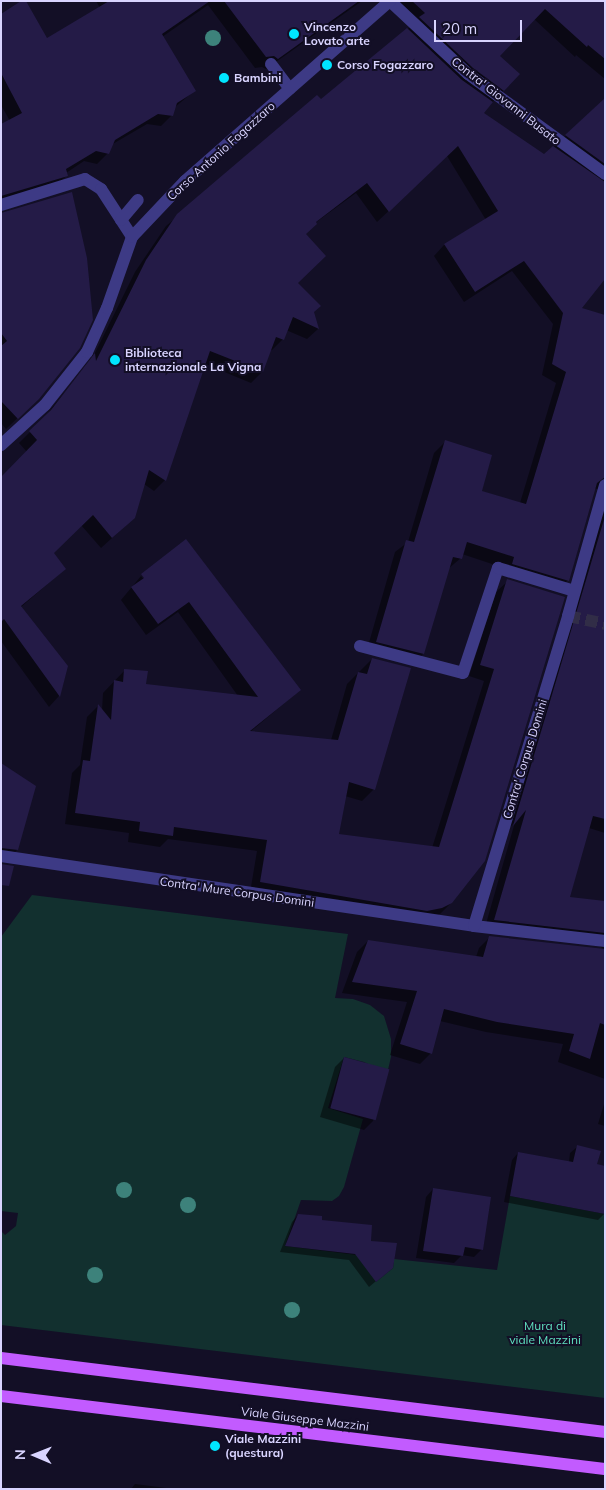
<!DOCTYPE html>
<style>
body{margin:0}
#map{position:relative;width:606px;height:1490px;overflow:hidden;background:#130f26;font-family:Mulish,sans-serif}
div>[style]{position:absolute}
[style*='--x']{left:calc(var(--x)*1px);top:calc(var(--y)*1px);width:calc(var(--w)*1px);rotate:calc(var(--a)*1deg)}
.green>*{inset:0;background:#12302f}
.shadow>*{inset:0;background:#0007}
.building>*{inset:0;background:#241b47;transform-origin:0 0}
.minor-tunnel>*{height:12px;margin-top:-6px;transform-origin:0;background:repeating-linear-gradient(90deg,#312d47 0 12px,transparent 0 18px)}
.minor>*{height:12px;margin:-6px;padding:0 6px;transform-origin:6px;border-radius:6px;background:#3d3a85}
.major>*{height:12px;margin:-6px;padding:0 6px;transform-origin:6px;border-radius:6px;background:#c25bff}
.trees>*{width:16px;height:16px;margin:-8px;border-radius:50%;background:#3d827b}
.dots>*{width:14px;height:14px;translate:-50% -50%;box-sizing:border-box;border:2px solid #130f26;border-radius:50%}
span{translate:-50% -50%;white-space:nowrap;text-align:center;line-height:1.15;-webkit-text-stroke:4px #130f26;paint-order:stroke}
.poi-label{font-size:12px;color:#d9d4ff;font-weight:700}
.left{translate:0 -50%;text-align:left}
.street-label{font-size:12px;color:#d9d4ff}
.park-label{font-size:12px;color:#5fe0c0}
.frame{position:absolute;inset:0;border:2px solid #d9d4ff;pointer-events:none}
.north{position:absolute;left:10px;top:1430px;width:50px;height:50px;-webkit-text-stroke:4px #130f26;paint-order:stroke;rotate:271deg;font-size:14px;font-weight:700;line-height:20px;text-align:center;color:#d9d4ff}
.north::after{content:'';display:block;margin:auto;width:18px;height:22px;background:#d9d4ff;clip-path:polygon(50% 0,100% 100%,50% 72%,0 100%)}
.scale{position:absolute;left:434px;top:20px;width:88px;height:22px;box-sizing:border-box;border:2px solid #d9d4ff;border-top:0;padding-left:6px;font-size:15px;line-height:18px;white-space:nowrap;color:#d9d4ff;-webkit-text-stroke:4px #130f26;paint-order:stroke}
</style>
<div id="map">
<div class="green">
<div style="clip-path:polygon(32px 895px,348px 934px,335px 998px,353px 999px,370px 1005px,384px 1016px,391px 1039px,391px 1057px,387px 1074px,364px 1062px,344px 1057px,328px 1108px,363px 1119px,344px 1187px,339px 1196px,332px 1201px,301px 1200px,285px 1246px,365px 1256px,376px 1282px,393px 1268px,394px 1259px,497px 1270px,510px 1196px,605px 1214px,605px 1398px,1px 1325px,1px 1231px,5px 1235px,16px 1226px,18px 1213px,1px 1211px,1px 937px)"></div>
</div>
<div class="shadow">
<div style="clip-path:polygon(96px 1px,362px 1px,266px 69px,262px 67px,255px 68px,208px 5px,162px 37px,194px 91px,174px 108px,172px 115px,161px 126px,147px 124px,111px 145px,108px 153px,97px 164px,84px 161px,66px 173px,67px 175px,56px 186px,1px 203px,1px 126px,10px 121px,1px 105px,1px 16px,47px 40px,100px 8px)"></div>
<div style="clip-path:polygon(389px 1px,605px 1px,605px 79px,576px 55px,575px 57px,534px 19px,498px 56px,504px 90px,482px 113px,544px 156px,605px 99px,605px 277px,580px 309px,605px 316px,605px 833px,589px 828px,569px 898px,605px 911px,605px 1079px,558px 1062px,563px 1044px,486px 1032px,440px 1021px,431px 1053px,420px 1064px,390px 1055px,407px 1002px,342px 993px,357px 952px,368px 941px,476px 957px,479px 948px,490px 937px,605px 950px,595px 943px,484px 931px,515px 822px,504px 833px,600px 490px,594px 488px,568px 580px,557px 591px,504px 568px,462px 554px,461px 558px,448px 569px,423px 654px,412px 665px,366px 653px,395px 552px,408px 542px,434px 453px,445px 442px,480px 491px,520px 503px,556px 383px,542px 375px,553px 324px,512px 271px,464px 302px,434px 256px,444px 245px,486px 220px,447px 156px,377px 222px,356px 193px,315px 223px,304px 235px,297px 284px,313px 312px,318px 329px,307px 339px,286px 330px,283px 339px,272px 350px,270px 350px,262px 372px,251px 383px,205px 364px,165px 480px,154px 491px,144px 484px,122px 529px,101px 548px,81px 525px,53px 553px,65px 569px,21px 607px,67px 667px,59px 696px,49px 707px,1px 641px,1px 478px,27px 452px,19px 443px,43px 419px,93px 357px,135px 272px,166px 226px,414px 24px)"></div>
<div style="clip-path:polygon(1px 214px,26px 410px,6px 429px,1px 423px)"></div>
<div style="clip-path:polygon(186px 540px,300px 690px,250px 732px,331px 740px,347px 684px,372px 659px,374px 789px,362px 801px,345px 796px,338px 835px,432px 848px,484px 681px,469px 676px,496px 592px,508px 581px,563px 598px,452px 902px,440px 914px,434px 917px,250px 893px,257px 851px,168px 839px,160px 847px,128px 842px,129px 833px,65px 824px,72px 773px,80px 765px,87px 717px,98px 706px,102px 711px,103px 693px,125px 670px,145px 686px,238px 696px,178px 612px,146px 635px,121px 600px,141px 576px,147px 583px)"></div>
<div style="clip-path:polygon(1px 764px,17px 850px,6px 860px,1px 857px)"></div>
<div style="clip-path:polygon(344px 1058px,387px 1070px,373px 1121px,364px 1130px,320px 1117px,335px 1067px)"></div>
<div style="clip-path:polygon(605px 1101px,605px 1126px,598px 1124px)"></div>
<div style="clip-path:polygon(577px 1147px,595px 1165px,605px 1213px,598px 1220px,504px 1202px,512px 1160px,518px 1153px,569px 1162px,570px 1153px)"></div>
<div style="clip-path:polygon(433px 1189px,482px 1249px,474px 1257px,462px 1255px,454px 1263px,416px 1258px,426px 1197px)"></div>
<div style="clip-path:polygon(298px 1215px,369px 1242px,388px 1271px,369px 1287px,349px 1260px,280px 1252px,292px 1222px)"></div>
<div style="clip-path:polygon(135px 1484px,174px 1489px,131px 1489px)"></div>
</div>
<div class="building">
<div style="clip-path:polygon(21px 1px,26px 1px,47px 38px,109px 1px,210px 1px,162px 34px,196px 91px,177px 103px,173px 116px,158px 114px,115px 140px,109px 154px,96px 151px,66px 169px,68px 176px,1px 196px,1px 124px,22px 113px,1px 73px,1px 14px)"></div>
<div style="clip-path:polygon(224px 1px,359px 1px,278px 59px,274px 56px,266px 57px)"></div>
<div style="clip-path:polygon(412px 1px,605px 1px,605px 59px,588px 45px,587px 47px,545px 9px,500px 56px,520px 74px,504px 91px,473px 68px,419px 17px,425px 13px)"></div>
<div style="clip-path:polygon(407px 28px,462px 80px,493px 102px,484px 113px,544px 154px,553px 146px,605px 182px,605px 279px,582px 308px,605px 315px,605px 477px,597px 483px,569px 581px,512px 564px,514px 557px,467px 542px,462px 559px,453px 557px,424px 654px,376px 642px,406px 540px,414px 542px,445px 440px,492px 455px,482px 491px,526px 504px,566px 372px,552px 364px,563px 313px,524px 261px,475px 292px,444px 244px,498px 211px,458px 146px,389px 212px,367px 183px,316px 222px,317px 224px,306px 234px,326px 256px,298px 283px,321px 306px,314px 312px,319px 329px,293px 317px,284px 340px,276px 337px,263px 372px,210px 351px,166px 481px,149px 470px,135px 518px,112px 538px,93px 515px,54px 553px,66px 569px,21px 606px,68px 666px,60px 697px,4px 619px,1px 622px,1px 477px,37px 440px,29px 431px,51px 410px,95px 353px,96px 361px,146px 260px,177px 214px,317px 95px,321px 99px)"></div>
<div style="clip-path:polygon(605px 98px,605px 164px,565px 135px)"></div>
<div style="clip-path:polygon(72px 192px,87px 258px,93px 320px,80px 348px,39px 399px,18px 419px,1px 401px,1px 346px,7px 341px,1px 333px,1px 213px)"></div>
<div style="clip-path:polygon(605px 516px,605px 819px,593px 816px,570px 897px,605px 901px,605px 933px,494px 920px,526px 810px,513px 826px)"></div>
<div style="clip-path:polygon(186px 539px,301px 690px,250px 731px,338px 740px,358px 672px,367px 674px,372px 658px,411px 668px,375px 790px,349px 782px,339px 834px,439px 847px,494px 669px,480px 665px,507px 579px,565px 597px,485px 861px,452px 903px,442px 908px,427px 911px,260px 882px,267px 840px,174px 827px,173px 836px,139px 831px,140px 822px,75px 813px,83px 760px,90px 761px,98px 704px,111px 720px,114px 680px,123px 682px,124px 669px,148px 671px,146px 684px,258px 697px,189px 602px,158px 624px,131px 587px,144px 578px,141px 574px)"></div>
<div style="clip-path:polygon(1px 763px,36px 786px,18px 850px,1px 848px)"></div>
<div style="clip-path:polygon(1px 864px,14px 866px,9px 886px,1px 885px)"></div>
<div style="clip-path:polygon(489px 936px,605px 949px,605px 1025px,600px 1023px,590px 1059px,569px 1051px,574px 1034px,497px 1022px,444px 1009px,432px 1054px,400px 1044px,417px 991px,352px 982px,368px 940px,483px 957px)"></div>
<div style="left:344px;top:1057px;width:47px;height:53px;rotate:15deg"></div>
<div style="clip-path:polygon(577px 1145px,601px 1151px,597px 1164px,605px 1166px,605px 1214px,510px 1196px,518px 1152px,573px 1162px)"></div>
<div style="clip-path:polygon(433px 1188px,491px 1197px,483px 1250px,465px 1247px,463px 1256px,423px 1251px)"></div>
<div style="clip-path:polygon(298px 1214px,322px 1216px,322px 1220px,372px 1225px,371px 1241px,397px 1243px,393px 1268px,376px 1282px,355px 1254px,285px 1246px)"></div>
</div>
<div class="minor-tunnel">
<div style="--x:568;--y:616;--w:38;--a:12"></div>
</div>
<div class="minor">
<div style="--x:390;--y:1;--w:107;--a:43.1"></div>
<div style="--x:468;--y:74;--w:170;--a:36.1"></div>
<div style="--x:271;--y:64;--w:31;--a:53"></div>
<div style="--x:1;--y:205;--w:88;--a:-17.2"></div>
<div style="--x:85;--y:179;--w:19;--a:32"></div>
<div style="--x:101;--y:189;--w:57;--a:57.1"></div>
<div style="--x:121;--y:220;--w:26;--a:-50"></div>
<div style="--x:1;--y:445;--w:59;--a:-42.3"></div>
<div style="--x:45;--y:405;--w:68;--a:-51.6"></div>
<div style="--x:87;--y:352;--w:48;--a:-65.6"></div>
<div style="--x:107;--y:308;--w:75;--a:-70.6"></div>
<div style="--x:132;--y:237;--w:77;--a:-46.6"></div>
<div style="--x:185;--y:181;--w:273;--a:-41.3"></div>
<div style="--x:360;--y:646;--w:106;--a:14.7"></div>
<div style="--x:463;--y:673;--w:111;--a:-71.6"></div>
<div style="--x:498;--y:568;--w:79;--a:16.8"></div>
<div style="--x:1;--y:856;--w:478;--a:8.4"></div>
<div style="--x:474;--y:926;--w:132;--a:6.5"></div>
<div style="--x:474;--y:926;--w:324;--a:-73.1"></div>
<div style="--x:568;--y:616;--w:136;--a:-74.2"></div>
</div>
<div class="major">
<div style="--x:1;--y:1358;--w:609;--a:6.98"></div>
<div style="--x:1;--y:1396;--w:608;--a:6.89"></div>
</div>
<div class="trees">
<div style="left:213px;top:38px"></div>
<div style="left:124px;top:1190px"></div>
<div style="left:188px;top:1205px"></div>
<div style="left:95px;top:1275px"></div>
<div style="left:292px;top:1310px"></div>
</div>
<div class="dots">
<div style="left:294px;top:34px;background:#00e5ff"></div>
<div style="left:327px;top:65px;background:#00e5ff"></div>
<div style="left:224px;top:78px;background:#00e5ff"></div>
<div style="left:115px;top:360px;background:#00e5ff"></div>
<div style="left:215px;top:1446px;background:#00e5ff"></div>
</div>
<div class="poi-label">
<span class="left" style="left:304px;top:34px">Vincenzo<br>Lovato arte</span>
<span class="left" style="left:337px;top:65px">Corso Fogazzaro</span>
<span class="left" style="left:234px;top:78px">Bambini</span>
<span class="left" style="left:125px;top:360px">Biblioteca<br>internazionale La Vigna</span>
<span class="left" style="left:225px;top:1446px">Viale Mazzini<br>(questura)</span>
</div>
<div class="street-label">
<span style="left:506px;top:101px;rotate:38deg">Contra' Giovanni Busato</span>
<span style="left:221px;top:151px;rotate:-42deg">Corso Antonio Fogazzaro</span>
<span style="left:525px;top:759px;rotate:-73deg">Contra' Corpus Domini</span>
<span style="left:237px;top:892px;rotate:8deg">Contra' Mure Corpus Domini</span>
<span style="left:305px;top:1419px;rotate:7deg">Viale Giuseppe Mazzini</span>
</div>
<div class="park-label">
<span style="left:545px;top:1333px">Mura di<br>viale Mazzini</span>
</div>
<div class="frame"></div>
<div class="north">N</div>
<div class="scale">20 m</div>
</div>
